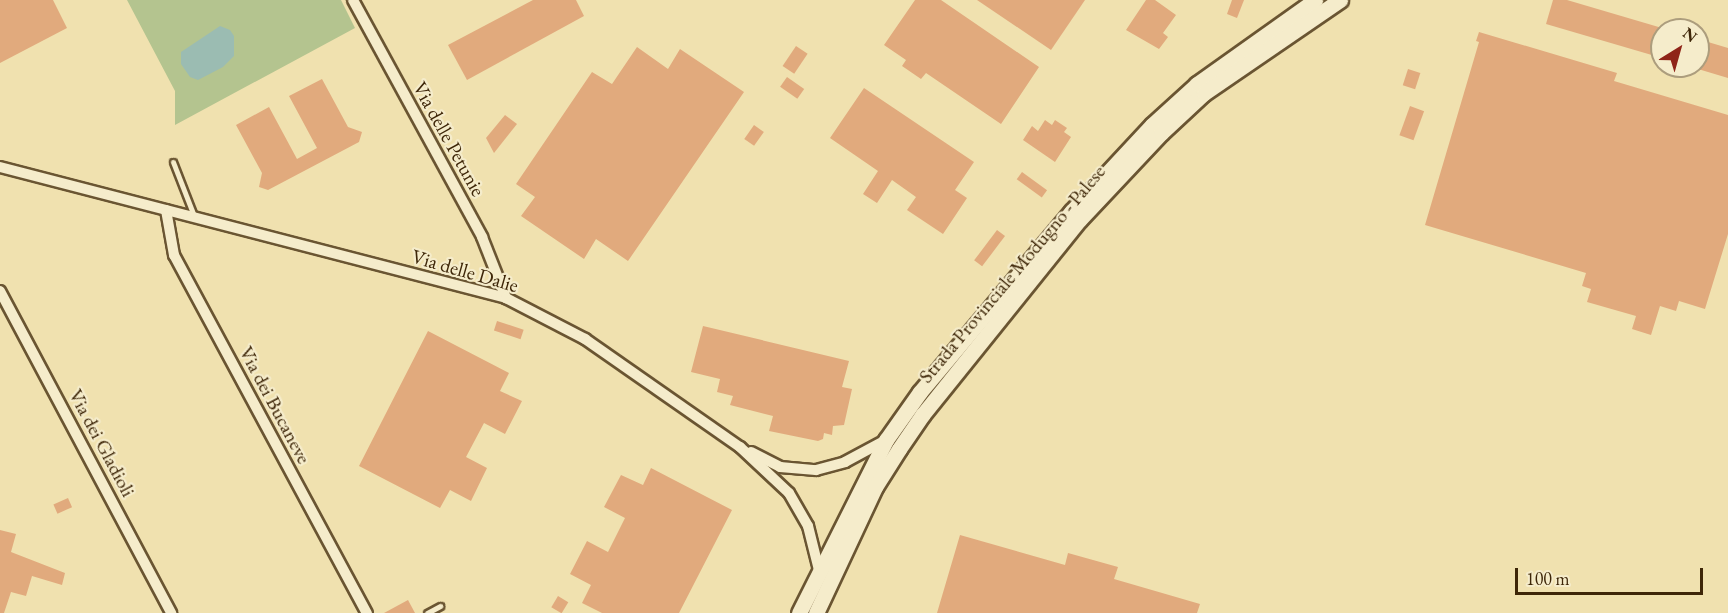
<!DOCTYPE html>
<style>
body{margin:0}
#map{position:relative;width:1728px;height:613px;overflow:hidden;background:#f0e1af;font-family:"EB Garamond",serif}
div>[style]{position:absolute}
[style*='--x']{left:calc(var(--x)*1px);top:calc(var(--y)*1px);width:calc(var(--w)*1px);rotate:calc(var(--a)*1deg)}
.green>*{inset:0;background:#b4c48f}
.water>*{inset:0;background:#9bbcb2}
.building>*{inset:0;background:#e1aa7d;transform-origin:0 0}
.roads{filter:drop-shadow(2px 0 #6a5532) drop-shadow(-2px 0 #6a5532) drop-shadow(0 2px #6a5532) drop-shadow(0 -2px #6a5532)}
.lane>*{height:5px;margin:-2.5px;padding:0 2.5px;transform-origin:2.5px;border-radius:2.5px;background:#f5eccb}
.street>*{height:10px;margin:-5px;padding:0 5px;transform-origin:5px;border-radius:5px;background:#f5eccb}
.secondary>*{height:15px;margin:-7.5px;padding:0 7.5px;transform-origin:7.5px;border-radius:7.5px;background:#f5eccb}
span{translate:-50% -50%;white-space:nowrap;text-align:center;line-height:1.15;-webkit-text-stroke:4.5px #f5eccb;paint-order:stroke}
.street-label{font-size:20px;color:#3e2608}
.north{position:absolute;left:1650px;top:18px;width:60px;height:60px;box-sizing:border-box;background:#f5eccb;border:2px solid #ac9d7d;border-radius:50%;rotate:37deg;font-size:16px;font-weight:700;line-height:24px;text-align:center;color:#3e2608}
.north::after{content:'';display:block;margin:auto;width:21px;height:27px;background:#8f2418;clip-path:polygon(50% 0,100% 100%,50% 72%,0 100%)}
.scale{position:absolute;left:1515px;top:568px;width:188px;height:27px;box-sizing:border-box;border:3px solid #3e2608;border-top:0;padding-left:8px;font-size:18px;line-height:21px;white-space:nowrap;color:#3e2608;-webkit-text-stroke:4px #f5eccb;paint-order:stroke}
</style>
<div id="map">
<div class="green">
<div style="clip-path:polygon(127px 0,341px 0,355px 28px,175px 125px,175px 91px)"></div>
</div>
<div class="water">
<div style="clip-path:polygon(220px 26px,230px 30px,234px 36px,234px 56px,223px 67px,198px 80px,190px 77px,181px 64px,181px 52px)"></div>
</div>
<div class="building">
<div style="clip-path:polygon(0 0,53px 0,67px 28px,0 63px)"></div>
<div style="clip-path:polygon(533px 0,576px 0,584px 16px,467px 80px,448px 45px)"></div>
<div style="clip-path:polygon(915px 0,941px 0,1039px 67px,1001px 124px,926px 73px,921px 79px,902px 66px,906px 60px,884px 45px)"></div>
<div style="clip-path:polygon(977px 0,1085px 0,1051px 50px)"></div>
<div style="clip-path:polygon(1146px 0,1155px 0,1176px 15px,1163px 33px,1168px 37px,1159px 49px,1126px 30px)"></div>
<div style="clip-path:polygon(1232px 0,1244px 0,1237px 18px,1227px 14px)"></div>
<div style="clip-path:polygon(1553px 0,1567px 0,1662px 28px,1662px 58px,1546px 24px)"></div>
<div style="clip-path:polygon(1479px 32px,1617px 73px,1614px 81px,1728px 115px,1728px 234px,1705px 309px,1679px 301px,1676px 311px,1660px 306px,1651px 335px,1632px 329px,1636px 316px,1587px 302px,1591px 289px,1582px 286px,1586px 273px,1425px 225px,1479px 42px,1476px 41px)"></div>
<div style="clip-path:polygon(1698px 39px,1728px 48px,1728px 78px,1698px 69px)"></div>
<div style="left:796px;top:46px;width:14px;height:24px;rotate:34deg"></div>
<div style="clip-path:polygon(637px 47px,668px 69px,680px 49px,744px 92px,628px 261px,596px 239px,584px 259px,521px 216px,535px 197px,516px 184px,592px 72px,612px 84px)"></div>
<div style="left:1408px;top:69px;width:13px;height:17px;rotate:18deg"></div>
<div style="left:787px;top:77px;width:21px;height:12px;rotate:35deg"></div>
<div style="clip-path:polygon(322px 79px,348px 127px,362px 132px,359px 142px,268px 190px,259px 187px,262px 173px,236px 125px,269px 107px,297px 159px,317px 148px,289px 96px)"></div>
<div style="clip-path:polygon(864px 88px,974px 162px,955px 190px,967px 198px,943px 234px,907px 210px,916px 197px,892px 180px,877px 203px,863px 194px,878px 171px,830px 138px)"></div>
<div style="left:1410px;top:106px;width:15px;height:31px;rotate:20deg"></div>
<div style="clip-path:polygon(505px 115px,517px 124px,494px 153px,486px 138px)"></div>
<div style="clip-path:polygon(1045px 120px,1052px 125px,1055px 120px,1067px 128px,1064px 132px,1071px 137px,1055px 162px,1023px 140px,1032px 126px,1038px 131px)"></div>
<div style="left:754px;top:125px;width:12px;height:17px;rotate:35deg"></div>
<div style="left:1022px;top:172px;width:31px;height:9px;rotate:36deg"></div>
<div style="left:997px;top:230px;width:10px;height:38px;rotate:37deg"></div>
<div style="left:497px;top:321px;width:28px;height:10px;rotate:18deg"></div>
<div style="clip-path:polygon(703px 326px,849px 361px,842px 387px,852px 389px,844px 425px,833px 426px,832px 435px,824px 433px,823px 439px,818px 441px,769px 431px,773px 416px,730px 405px,733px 396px,717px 392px,720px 379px,691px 372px)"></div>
<div style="clip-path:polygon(428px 331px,509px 373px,500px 391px,522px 401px,505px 434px,484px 423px,466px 457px,487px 468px,471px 501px,450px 490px,440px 508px,359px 466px)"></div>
<div style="clip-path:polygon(651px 468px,732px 510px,679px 613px,602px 613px,582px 603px,591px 585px,570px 574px,587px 541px,608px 552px,625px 518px,604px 507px,621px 475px,643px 485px)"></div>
<div style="left:68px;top:498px;width:10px;height:16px;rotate:66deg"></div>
<div style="clip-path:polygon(0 530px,16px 534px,11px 552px,65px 573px,62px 585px,32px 576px,26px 596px,11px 592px,4px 613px,0 613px)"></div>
<div style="clip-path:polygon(960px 535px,1065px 565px,1068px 553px,1118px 567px,1114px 579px,1200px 604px,1197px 613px,937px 613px)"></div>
<div style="left:558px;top:596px;width:12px;height:13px;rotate:31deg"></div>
<div style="clip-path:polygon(408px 600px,415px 613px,384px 613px)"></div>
</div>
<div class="roads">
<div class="lane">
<div style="--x:173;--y:162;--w:58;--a:68.7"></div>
<div style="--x:427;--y:613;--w:15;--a:-28"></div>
</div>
<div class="street">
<div style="--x:353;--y:0;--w:270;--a:61.4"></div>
<div style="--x:482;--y:237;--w:66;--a:68.5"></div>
<div style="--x:0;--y:167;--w:523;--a:14.51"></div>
<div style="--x:506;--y:298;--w:89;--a:27.4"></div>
<div style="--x:585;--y:339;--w:189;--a:34.9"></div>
<div style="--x:740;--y:447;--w:67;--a:43.2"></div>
<div style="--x:789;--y:493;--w:38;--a:60"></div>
<div style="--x:808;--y:526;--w:45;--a:76"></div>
<div style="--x:166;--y:210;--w:46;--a:79.9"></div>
<div style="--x:174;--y:255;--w:407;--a:61.7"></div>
<div style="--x:0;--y:291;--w:365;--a:62"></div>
<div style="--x:751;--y:452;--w:33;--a:27"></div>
<div style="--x:780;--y:467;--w:36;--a:5"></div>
<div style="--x:816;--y:470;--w:30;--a:-15"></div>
<div style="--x:845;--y:462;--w:44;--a:-28.3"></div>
</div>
<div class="secondary">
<div style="--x:799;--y:613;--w:194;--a:-63.3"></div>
<div style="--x:886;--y:440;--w:59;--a:-54.7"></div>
<div style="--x:920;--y:392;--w:235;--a:-50"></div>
<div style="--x:1071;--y:212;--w:119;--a:-47"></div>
<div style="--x:1152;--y:125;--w:61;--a:-42.3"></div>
<div style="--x:1197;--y:84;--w:145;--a:-35.4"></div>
<div style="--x:816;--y:613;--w:139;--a:-64.9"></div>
<div style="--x:875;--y:487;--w:45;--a:-57.7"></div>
<div style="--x:899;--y:449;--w:42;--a:-55.6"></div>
<div style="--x:923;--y:414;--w:249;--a:-51.2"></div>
<div style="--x:1079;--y:220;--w:120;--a:-46.7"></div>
<div style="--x:1161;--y:133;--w:59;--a:-42.9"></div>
<div style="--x:1204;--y:93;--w:165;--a:-34.4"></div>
</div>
</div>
<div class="street-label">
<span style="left:449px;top:139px;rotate:61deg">Via delle Petunie</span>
<span style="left:465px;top:271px;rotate:16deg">Via delle Dalie</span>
<span style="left:1012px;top:274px;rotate:-50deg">Strada Provinciale Modugno - Palese</span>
<span style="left:275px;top:405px;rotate:62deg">Via dei Bucaneve</span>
<span style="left:102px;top:443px;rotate:62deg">Via dei Gladioli</span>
</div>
<div class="north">N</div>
<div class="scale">100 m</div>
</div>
